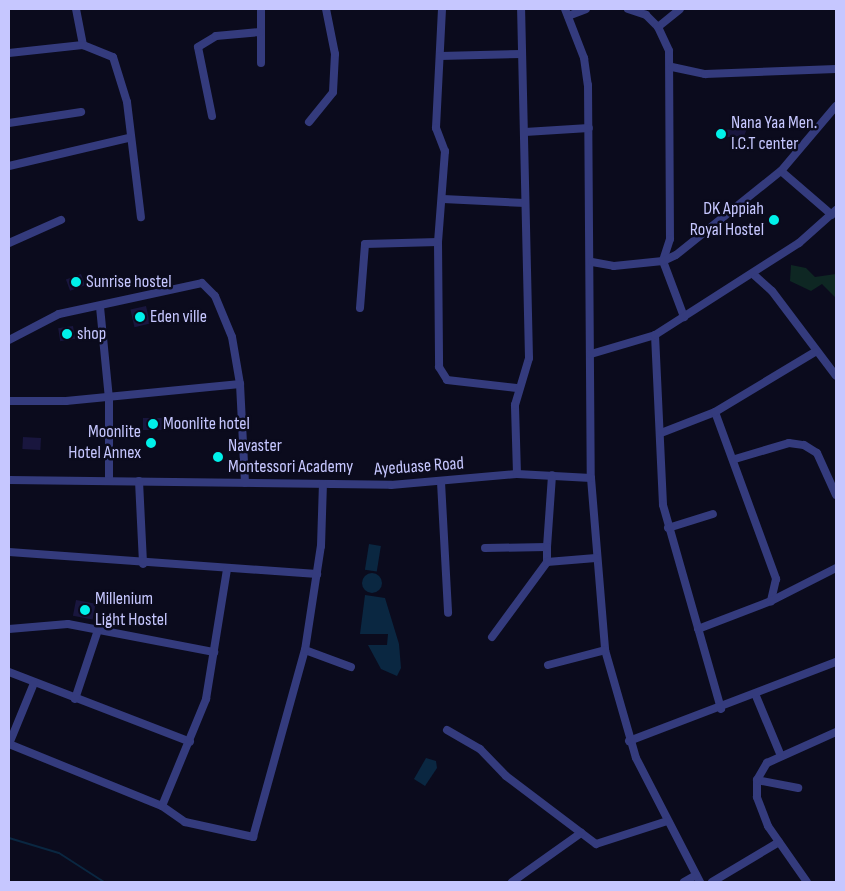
<!DOCTYPE html>
<style>
body{margin:0}
#map{position:relative;width:845px;height:891px;overflow:hidden;background:#0b0b1d;font-family:"Sofia Sans Condensed",sans-serif}
div>[style]{position:absolute}
[style*='--x']{left:calc(var(--x)*1px);top:calc(var(--y)*1px);width:calc(var(--w)*1px);rotate:calc(var(--a)*1deg)}
.green>*{inset:0;background:#0e2723}
.water>*{inset:0;background:#0a2741;transform-origin:0 0}
.round{border-radius:50%}
.stream>*{height:2px;margin:-1px;padding:0 1px;transform-origin:1px;border-radius:1px;background:#0a2741}
.building>*{inset:0;background:#19163e;transform-origin:0 0}
.minor>*{height:8px;margin:-4px;padding:0 4px;transform-origin:4px;border-radius:4px;background:#343b7d}
.dots>*{width:14px;height:14px;translate:-50% -50%;box-sizing:border-box;border:2px solid #0b0b1d;border-radius:50%}
span{translate:-50% -50%;white-space:nowrap;text-align:center;line-height:1.15;-webkit-text-stroke:5px #0b0b1d;paint-order:stroke}
.poi-label{font-size:18px;color:#c6c7ff}
.left{translate:0 -50%;text-align:left}
.right{translate:-100% -50%;text-align:right}
.street-label{font-size:18px;color:#c6c7ff}
.frame{position:absolute;inset:0;border:10px solid #c6c7ff;pointer-events:none}
</style>
<div id="map">
<div class="green">
<div style="clip-path:polygon(791px 265px,806px 268px,815px 277px,836px 274px,836px 298px,822px 284px,811px 291px,790px 281px)"></div>
</div>
<div class="water">
<div style="left:369px;top:544px;width:12px;height:26px;rotate:9deg"></div>
<div class="round" style="left:362px;top:573px;width:20px;height:20px"></div>
<div style="clip-path:polygon(365px 595px,385px 598px,399px 644px,401px 668px,397px 676px,381px 669px,368px 645px,387px 645px,388px 634px,360px 634px)"></div>
<div style="clip-path:polygon(426px 758px,436px 761px,437px 768px,425px 786px,414px 779px)"></div>
</div>
<div class="stream">
<div style="--x:9;--y:838;--w:52;--a:16.7"></div>
<div style="--x:59;--y:853;--w:54;--a:32.8"></div>
</div>
<div class="building">
<div style="clip-path:polygon(747px 129px,744px 136px,715px 138px,715px 130px)"></div>
<div style="left:81px;top:274px;width:12px;height:16px;rotate:70deg"></div>
<div style="left:146px;top:306px;width:18px;height:16px;rotate:77deg"></div>
<div style="left:73px;top:326px;width:13px;height:15px;rotate:81deg"></div>
<div style="left:143px;top:418px;width:20px;height:12px"></div>
<div style="left:23px;top:437px;width:18px;height:12px;rotate:3deg"></div>
<div style="left:76px;top:600px;width:20px;height:16px;rotate:11deg"></div>
</div>
<div class="minor">
<div style="--x:76;--y:9;--w:37;--a:79"></div>
<div style="--x:261;--y:9;--w:54;--a:90"></div>
<div style="--x:442;--y:9;--w:119;--a:92.9"></div>
<div style="--x:436;--y:128;--w:25;--a:69"></div>
<div style="--x:445;--y:151;--w:91;--a:94.4"></div>
<div style="--x:438;--y:242;--w:125;--a:89.5"></div>
<div style="--x:439;--y:367;--w:15;--a:58"></div>
<div style="--x:447;--y:380;--w:70;--a:6.5"></div>
<div style="--x:565;--y:9;--w:53;--a:68.8"></div>
<div style="--x:584;--y:58;--w:27;--a:82"></div>
<div style="--x:588;--y:85;--w:393;--a:89.6"></div>
<div style="--x:591;--y:478;--w:173;--a:85.3"></div>
<div style="--x:605;--y:650;--w:112;--a:74"></div>
<div style="--x:636;--y:758;--w:140;--a:62.7"></div>
<div style="--x:628;--y:9;--w:19;--a:18"></div>
<div style="--x:646;--y:15;--w:17;--a:45"></div>
<div style="--x:658;--y:27;--w:26;--a:65"></div>
<div style="--x:669;--y:51;--w:188;--a:89.7"></div>
<div style="--x:670;--y:239;--w:23;--a:108"></div>
<div style="--x:663;--y:261;--w:60;--a:69.4"></div>
<div style="--x:568;--y:16;--w:19;--a:-21"></div>
<div style="--x:658;--y:27;--w:28;--a:-39"></div>
<div style="--x:9;--y:53;--w:74;--a:-6.2"></div>
<div style="--x:83;--y:45;--w:32;--a:22"></div>
<div style="--x:113;--y:57;--w:47;--a:72.7"></div>
<div style="--x:127;--y:102;--w:116;--a:83.1"></div>
<div style="--x:440;--y:56;--w:82;--a:-1.4"></div>
<div style="--x:672;--y:67;--w:34;--a:12"></div>
<div style="--x:705;--y:74;--w:131;--a:-2.2"></div>
<div style="--x:212;--y:116;--w:70;--a:-101.5"></div>
<div style="--x:198;--y:47;--w:21;--a:-31"></div>
<div style="--x:216;--y:36;--w:44;--a:-5.2"></div>
<div style="--x:309;--y:122;--w:38;--a:-51"></div>
<div style="--x:333;--y:92;--w:38;--a:-87"></div>
<div style="--x:335;--y:54;--w:46;--a:-101.3"></div>
<div style="--x:9;--y:123;--w:73;--a:-8.7"></div>
<div style="--x:525;--y:132;--w:64;--a:-3.6"></div>
<div style="--x:9;--y:166;--w:122;--a:-13.2"></div>
<div style="--x:781;--y:171;--w:67;--a:40.8"></div>
<div style="--x:443;--y:199;--w:82;--a:2.8"></div>
<div style="--x:9;--y:243;--w:57;--a:-23.9"></div>
<div style="--x:592;--y:262;--w:22;--a:10"></div>
<div style="--x:614;--y:266;--w:49;--a:-5.8"></div>
<div style="--x:663;--y:261;--w:14;--a:-25"></div>
<div style="--x:676;--y:255;--w:134;--a:-38.7"></div>
<div style="--x:781;--y:171;--w:85;--a:-49.8"></div>
<div style="--x:753;--y:274;--w:25;--a:42"></div>
<div style="--x:772;--y:291;--w:106;--a:53"></div>
<div style="--x:100;--y:307;--w:91;--a:84.4"></div>
<div style="--x:109;--y:398;--w:83;--a:90"></div>
<div style="--x:360;--y:308;--w:64;--a:-85.5"></div>
<div style="--x:365;--y:244;--w:73;--a:-1.6"></div>
<div style="--x:655;--y:335;--w:170;--a:87.3"></div>
<div style="--x:663;--y:505;--w:212;--a:74.1"></div>
<div style="--x:9;--y:340;--w:56;--a:-27.5"></div>
<div style="--x:59;--y:314;--w:146;--a:-12.2"></div>
<div style="--x:202;--y:283;--w:18;--a:45"></div>
<div style="--x:215;--y:296;--w:44;--a:67.5"></div>
<div style="--x:232;--y:337;--w:48;--a:80.3"></div>
<div style="--x:240;--y:384;--w:99;--a:87.1"></div>
<div style="--x:591;--y:354;--w:67;--a:-16.5"></div>
<div style="--x:655;--y:335;--w:171;--a:-32.6"></div>
<div style="--x:799;--y:243;--w:50;--a:-41.7"></div>
<div style="--x:9;--y:401;--w:57;--a:0"></div>
<div style="--x:66;--y:401;--w:175;--a:-5.6"></div>
<div style="--x:715;--y:412;--w:178;--a:69.9"></div>
<div style="--x:776;--y:579;--w:23;--a:103"></div>
<div style="--x:661;--y:433;--w:58;--a:-21.3"></div>
<div style="--x:715;--y:412;--w:117;--a:-31"></div>
<div style="--x:735;--y:459;--w:56;--a:-16.5"></div>
<div style="--x:789;--y:443;--w:15;--a:8"></div>
<div style="--x:804;--y:445;--w:15;--a:32"></div>
<div style="--x:817;--y:453;--w:46;--a:65.7"></div>
<div style="--x:517;--y:474;--w:69;--a:-91.7"></div>
<div style="--x:515;--y:405;--w:49;--a:-73.4"></div>
<div style="--x:529;--y:358;--w:349;--a:-91.3"></div>
<div style="--x:9;--y:480;--w:382;--a:0.7"></div>
<div style="--x:391;--y:485;--w:126;--a:-5"></div>
<div style="--x:517;--y:474;--w:74;--a:3.1"></div>
<div style="--x:139;--y:481;--w:83;--a:87.2"></div>
<div style="--x:441;--y:482;--w:131;--a:86.9"></div>
<div style="--x:668;--y:528;--w:47;--a:-17.3"></div>
<div style="--x:547;--y:547;--w:72;--a:-86"></div>
<div style="--x:485;--y:548;--w:62;--a:-0.9"></div>
<div style="--x:547;--y:547;--w:15;--a:90"></div>
<div style="--x:9;--y:552;--w:309;--a:4.1"></div>
<div style="--x:9;--y:629;--w:59;--a:-4.8"></div>
<div style="--x:68;--y:624;--w:149;--a:10.9"></div>
<div style="--x:698;--y:629;--w:78;--a:-21"></div>
<div style="--x:771;--y:601;--w:73;--a:-26.9"></div>
<div style="--x:492;--y:637;--w:93;--a:-53.7"></div>
<div style="--x:547;--y:562;--w:49;--a:-4.7"></div>
<div style="--x:305;--y:650;--w:49;--a:20.3"></div>
<div style="--x:548;--y:665;--w:59;--a:-14.7"></div>
<div style="--x:9;--y:672;--w:194;--a:21.1"></div>
<div style="--x:756;--y:696;--w:65;--a:67.4"></div>
<div style="--x:75;--y:699;--w:73;--a:-71.6"></div>
<div style="--x:447;--y:730;--w:38;--a:30"></div>
<div style="--x:480;--y:749;--w:37;--a:46"></div>
<div style="--x:506;--y:776;--w:113;--a:37.1"></div>
<div style="--x:596;--y:844;--w:75;--a:-17.9"></div>
<div style="--x:629;--y:741;--w:222;--a:-20.9"></div>
<div style="--x:9;--y:744;--w:165;--a:22.1"></div>
<div style="--x:162;--y:806;--w:28;--a:35"></div>
<div style="--x:185;--y:822;--w:70;--a:12.4"></div>
<div style="--x:253;--y:837;--w:194;--a:-74.5"></div>
<div style="--x:305;--y:650;--w:105;--a:-81.3"></div>
<div style="--x:321;--y:546;--w:62;--a:-88.2"></div>
<div style="--x:9;--y:744;--w:66;--a:-67.7"></div>
<div style="--x:757;--y:780;--w:42;--a:11"></div>
<div style="--x:162;--y:806;--w:116;--a:-67.6"></div>
<div style="--x:206;--y:699;--w:131;--a:-80.8"></div>
<div style="--x:512;--y:882;--w:85;--a:-35.4"></div>
<div style="--x:684;--y:882;--w:14;--a:-30"></div>
<div style="--x:712;--y:882;--w:78;--a:-30.8"></div>
<div style="--x:807;--y:882;--w:68;--a:-124.9"></div>
<div style="--x:768;--y:826;--w:31;--a:-111"></div>
<div style="--x:757;--y:797;--w:17;--a:-90"></div>
<div style="--x:757;--y:780;--w:20;--a:-60"></div>
<div style="--x:767;--y:763;--w:76;--a:-24.2"></div>
</div>
<div class="dots">
<div style="left:721px;top:134px;background:#00f1ea"></div>
<div style="left:774px;top:220px;background:#00f1ea"></div>
<div style="left:76px;top:282px;background:#00f1ea"></div>
<div style="left:140px;top:317px;background:#00f1ea"></div>
<div style="left:67px;top:334px;background:#00f1ea"></div>
<div style="left:153px;top:424px;background:#00f1ea"></div>
<div style="left:151px;top:443px;background:#00f1ea"></div>
<div style="left:218px;top:457px;background:#00f1ea"></div>
<div style="left:85px;top:610px;background:#00f1ea"></div>
</div>
<div class="poi-label">
<span class="left" style="left:731px;top:134px">Nana Yaa Men.<br>I.C.T center</span>
<span class="right" style="left:764px;top:220px">DK Appiah<br>Royal Hostel</span>
<span class="left" style="left:86px;top:282px">Sunrise hostel</span>
<span class="left" style="left:150px;top:317px">Eden ville</span>
<span class="left" style="left:77px;top:334px">shop</span>
<span class="left" style="left:163px;top:424px">Moonlite hotel</span>
<span class="right" style="left:141px;top:443px">Moonlite<br>Hotel Annex</span>
<span class="left" style="left:228px;top:457px">Navaster<br>Montessori Academy</span>
<span class="left" style="left:95px;top:610px">Millenium<br>Light Hostel</span>
</div>
<div class="street-label">
<span style="left:419px;top:467px;rotate:-4deg">Ayeduase Road</span>
</div>
<div class="frame"></div>
</div>
